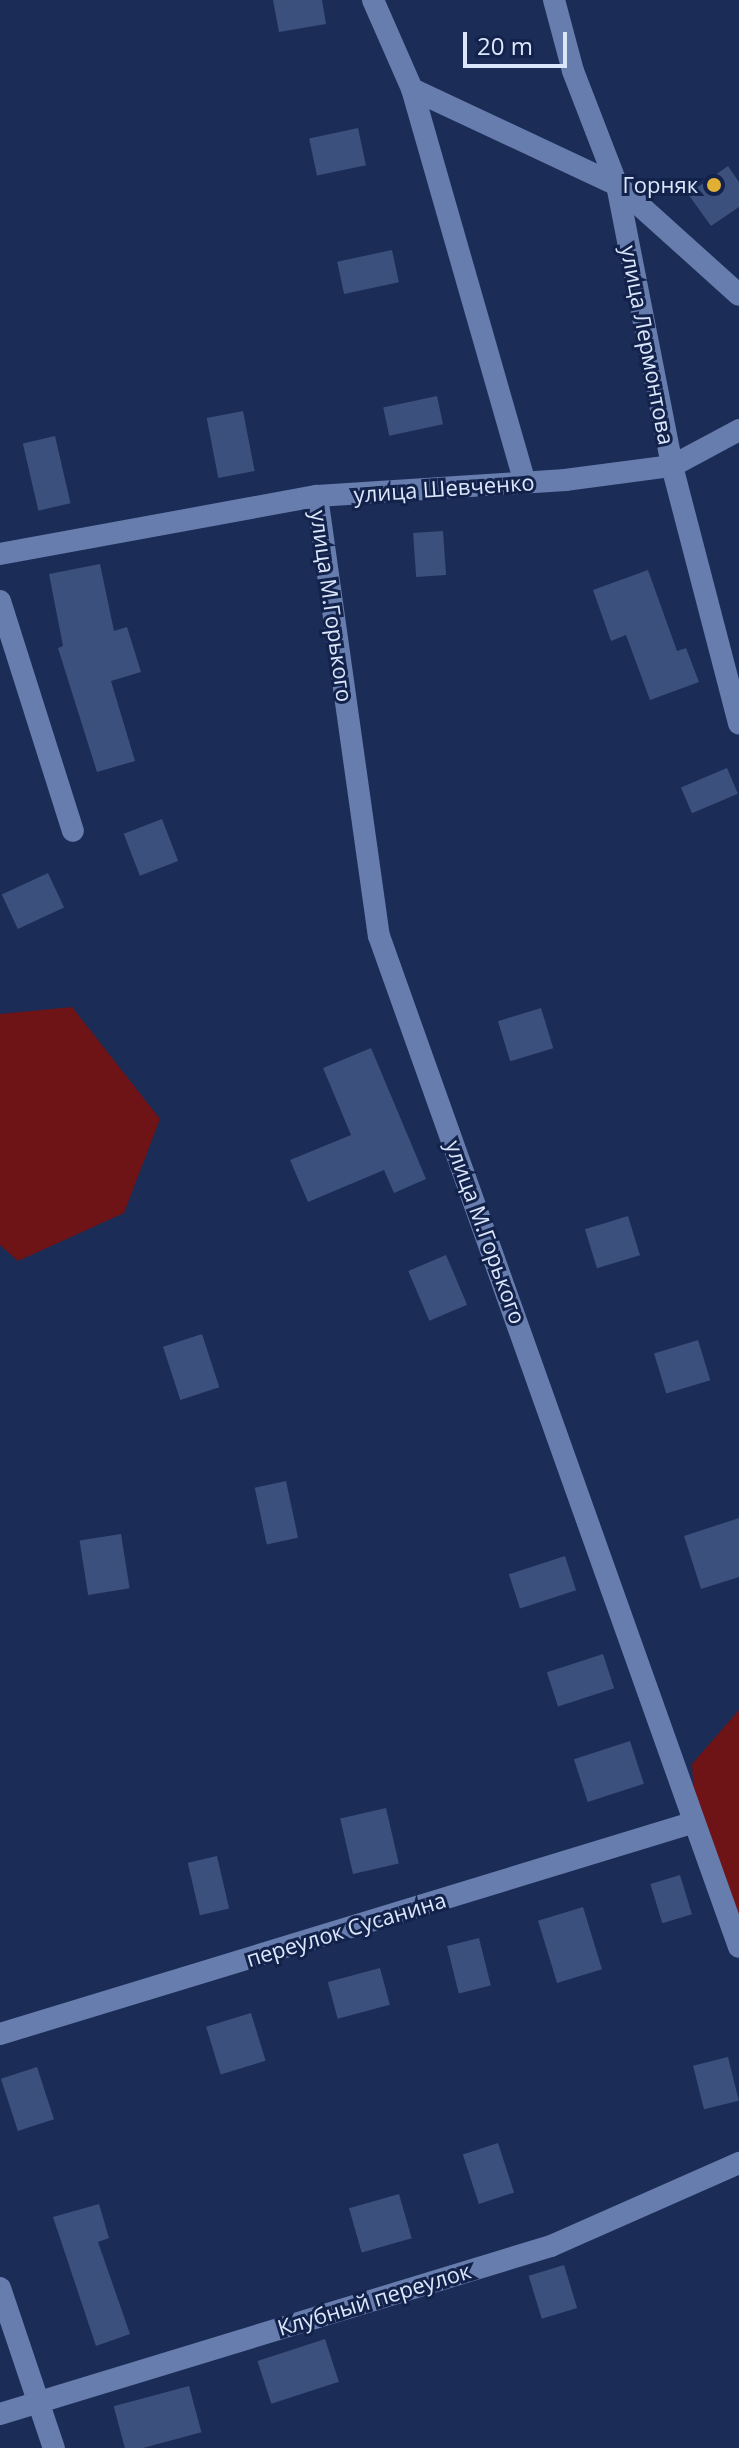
<!DOCTYPE html>
<meta charset="utf-8">
<style>
body{margin:0}
#map{position:relative;width:739px;height:2448px;overflow:hidden;background:#1b2c56;font-family:"Open Sans",sans-serif}
div>[style]{position:absolute}
[style*='--x']{left:calc(var(--x)*1px);top:calc(var(--y)*1px);width:calc(var(--w)*1px);rotate:calc(var(--a)*1deg)}
.green>*{inset:0;background:#6e1316}
.building>*{inset:0;background:#3c507d;transform-origin:0 0}
.minor>*{height:22px;margin:-11px;padding:0 11px;transform-origin:11px;border-radius:11px;background:#677dad}
.dots>*{width:22px;height:22px;translate:-50% -50%;box-sizing:border-box;border:4px solid #12224b;border-radius:50%}
span{translate:-50% -50%;white-space:nowrap;text-align:center;line-height:1.15;-webkit-text-stroke:6px #12224b;paint-order:stroke}
.poi-label{font-size:22px;color:#dbe6fb}
.right{translate:-100% -50%;text-align:right}
.street-label{font-size:22px;color:#dbe6fb}
.scale{position:absolute;left:463px;top:32px;width:104px;height:36px;box-sizing:border-box;border:4px solid #dbe6fb;border-top:0;padding-left:10px;font-size:24px;line-height:28px;white-space:nowrap;color:#dbe6fb;-webkit-text-stroke:6px #12224b;paint-order:stroke}
</style>
<div id="map">
<div class="green">
<div style="clip-path:polygon(72px 1007px,160px 1119px,124px 1213px,18px 1261px,0 1245px,0 1014px)"></div>
<div style="clip-path:polygon(739px 1710px,739px 1923px,695px 1812px,692px 1764px)"></div>
</div>
<div class="building">
<div style="clip-path:polygon(273px 0,322px 0,326px 24px,279px 32px)"></div>
<div style="left:358px;top:128px;width:38px;height:50px;rotate:78deg"></div>
<div style="clip-path:polygon(728px 166px,739px 182px,739px 207px,711px 226px,688px 194px)"></div>
<div style="left:392px;top:250px;width:33px;height:56px;rotate:78deg"></div>
<div style="left:437px;top:396px;width:29px;height:55px;rotate:78deg"></div>
<div style="left:243px;top:411px;width:61px;height:37px;rotate:79deg"></div>
<div style="left:55px;top:436px;width:69px;height:33px;rotate:77deg"></div>
<div style="left:443px;top:531px;width:44px;height:30px;rotate:86deg"></div>
<div style="clip-path:polygon(100px 564px,114px 631px,127px 627px,141px 672px,111px 681px,135px 761px,97px 772px,58px 648px,63px 646px,49px 574px)"></div>
<div style="clip-path:polygon(648px 570px,677px 651px,686px 648px,699px 682px,650px 700px,626px 635px,611px 641px,593px 590px)"></div>
<div style="left:727px;top:768px;width:28px;height:50px;rotate:67deg"></div>
<div style="left:162px;top:819px;width:45px;height:41px;rotate:69deg"></div>
<div style="left:48px;top:873px;width:38px;height:51px;rotate:65deg"></div>
<div style="left:541px;top:1008px;width:42px;height:45px;rotate:73deg"></div>
<div style="clip-path:polygon(371px 1048px,426px 1179px,394px 1193px,384px 1170px,308px 1202px,290px 1160px,351px 1135px,323px 1068px)"></div>
<div style="left:628px;top:1216px;width:41px;height:45px;rotate:73deg"></div>
<div style="left:446px;top:1255px;width:54px;height:41px;rotate:67deg"></div>
<div style="left:202px;top:1334px;width:56px;height:41px;rotate:72deg"></div>
<div style="left:698px;top:1340px;width:42px;height:46px;rotate:73deg"></div>
<div style="left:286px;top:1481px;width:58px;height:32px;rotate:78deg"></div>
<div style="clip-path:polygon(739px 1518px,739px 1577px,701px 1589px,684px 1536px)"></div>
<div style="left:121px;top:1534px;width:55px;height:42px;rotate:81deg"></div>
<div style="left:565px;top:1556px;width:36px;height:59px;rotate:72deg"></div>
<div style="left:603px;top:1654px;width:36px;height:59px;rotate:72deg"></div>
<div style="left:630px;top:1741px;width:45px;height:59px;rotate:72deg"></div>
<div style="left:386px;top:1808px;width:57px;height:47px;rotate:77deg"></div>
<div style="left:217px;top:1856px;width:54px;height:30px;rotate:77deg"></div>
<div style="left:680px;top:1875px;width:41px;height:31px;rotate:73deg"></div>
<div style="left:583px;top:1907px;width:65px;height:47px;rotate:73deg"></div>
<div style="left:479px;top:1938px;width:49px;height:33px;rotate:76deg"></div>
<div style="left:380px;top:1968px;width:38px;height:54px;rotate:75deg"></div>
<div style="left:251px;top:2013px;width:50px;height:47px;rotate:73deg"></div>
<div style="left:728px;top:2057px;width:45px;height:36px;rotate:76deg"></div>
<div style="left:37px;top:2067px;width:55px;height:38px;rotate:72deg"></div>
<div style="left:498px;top:2143px;width:52px;height:37px;rotate:72deg"></div>
<div style="left:399px;top:2194px;width:46px;height:52px;rotate:74deg"></div>
<div style="clip-path:polygon(99px 2204px,109px 2238px,98px 2242px,130px 2334px,96px 2346px,53px 2217px)"></div>
<div style="left:564px;top:2265px;width:45px;height:37px;rotate:73deg"></div>
<div style="left:325px;top:2339px;width:45px;height:71px;rotate:72deg"></div>
<div style="left:189px;top:2386px;width:48px;height:78px;rotate:75deg"></div>
</div>
<div class="minor">
<div style="--x:373;--y:0;--w:97;--a:66.3"></div>
<div style="--x:412;--y:89;--w:226;--a:25.1"></div>
<div style="--x:617;--y:185;--w:286;--a:78.9"></div>
<div style="--x:672;--y:466;--w:266;--a:75.4"></div>
<div style="--x:554;--y:0;--w:73;--a:75"></div>
<div style="--x:573;--y:71;--w:122;--a:68.9"></div>
<div style="--x:617;--y:185;--w:164;--a:42"></div>
<div style="--x:412;--y:89;--w:409;--a:74"></div>
<div style="--x:317;--y:496;--w:444;--a:82"></div>
<div style="--x:379;--y:936;--w:1073;--a:70.4"></div>
<div style="--x:0;--y:554;--w:322;--a:-10.4"></div>
<div style="--x:317;--y:496;--w:249;--a:-3.7"></div>
<div style="--x:565;--y:480;--w:108;--a:-7.5"></div>
<div style="--x:672;--y:466;--w:76;--a:-28.2"></div>
<div style="--x:0;--y:601;--w:241;--a:72.4"></div>
<div style="--x:0;--y:2034;--w:723;--a:-16.96"></div>
<div style="--x:0;--y:2288;--w:169;--a:71.4"></div>
<div style="--x:0;--y:2414;--w:576;--a:-16.96"></div>
<div style="--x:551;--y:2246;--w:206;--a:-23.8"></div>
</div>
<div class="dots">
<div style="left:714px;top:185px;background:#e1af34"></div>
</div>
<div class="poi-label">
<span class="right" style="left:698px;top:185px">Горняк</span>
</div>
<div class="street-label">
<span style="left:648px;top:345px;rotate:79deg">улица Лермонтова</span>
<span style="left:444px;top:488px;rotate:-4deg">улица Шевченко</span>
<span style="left:332px;top:606px;rotate:82deg">улица М.Горького</span>
<span style="left:486px;top:1232px;rotate:70deg">улица М.Горького</span>
<span style="left:346px;top:1929px;rotate:-17deg">переулок Сусанина</span>
<span style="left:374px;top:2299px;rotate:-17deg">Клубный переулок</span>
</div>
<div class="scale">20 m</div>
</div>
